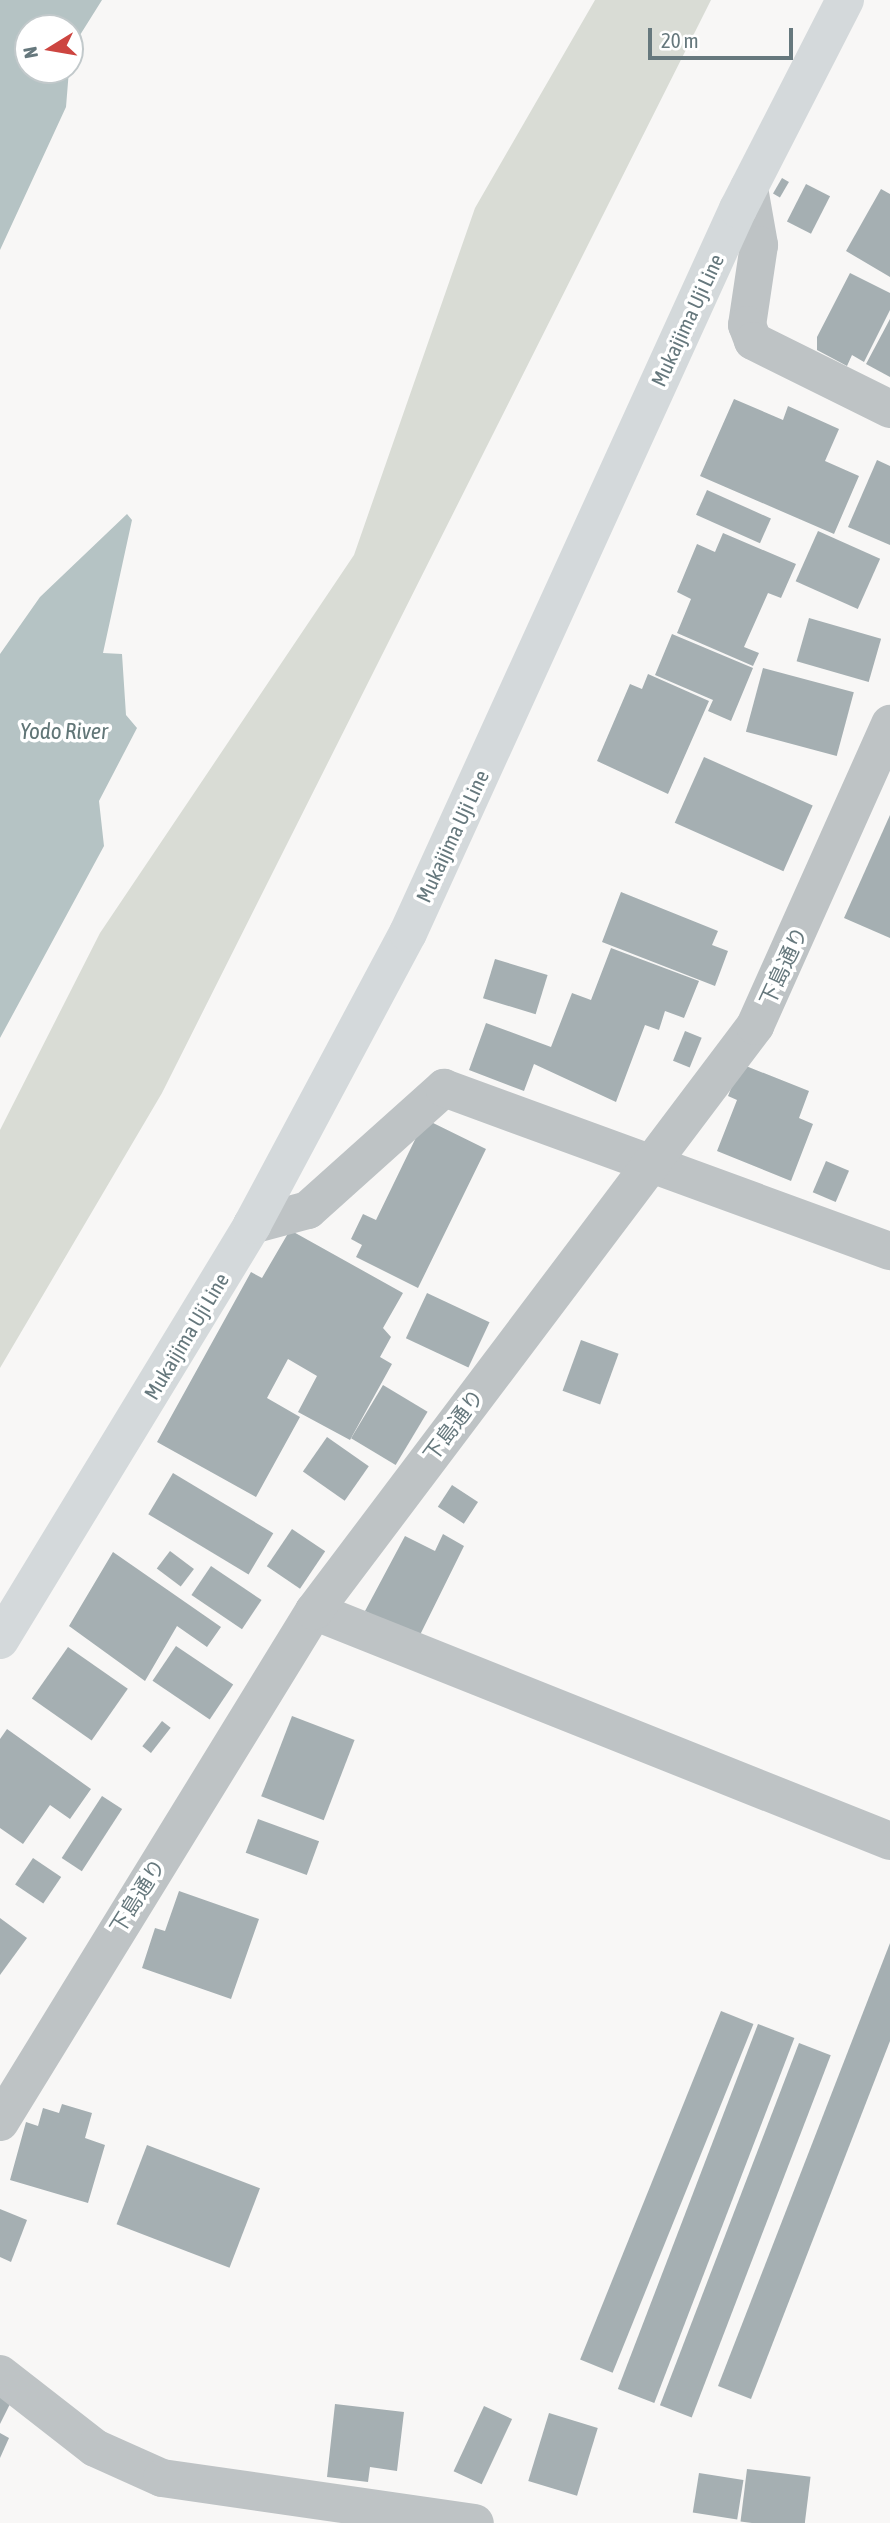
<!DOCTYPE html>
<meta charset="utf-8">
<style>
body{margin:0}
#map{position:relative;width:890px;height:2523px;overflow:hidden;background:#f8f7f6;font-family:"Asap Condensed","Noto Sans JP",sans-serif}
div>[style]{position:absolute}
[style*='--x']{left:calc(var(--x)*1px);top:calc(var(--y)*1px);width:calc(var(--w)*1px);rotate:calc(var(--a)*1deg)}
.green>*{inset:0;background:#d9dcd5}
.water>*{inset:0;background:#b5c3c4}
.building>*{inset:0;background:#a5afb2;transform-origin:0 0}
.minor>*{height:38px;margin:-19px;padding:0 19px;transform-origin:19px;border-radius:19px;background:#bec3c5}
.secondary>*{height:38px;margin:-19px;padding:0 19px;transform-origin:19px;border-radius:19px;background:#d4d9db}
span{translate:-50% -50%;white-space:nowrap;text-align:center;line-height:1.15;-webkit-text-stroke:7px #fff;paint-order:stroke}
.street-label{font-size:21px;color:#66787d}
.water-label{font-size:23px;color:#617677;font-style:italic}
.north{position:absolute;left:14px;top:14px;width:70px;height:70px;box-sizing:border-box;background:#fff;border:2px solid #c2c9cb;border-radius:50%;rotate:259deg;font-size:19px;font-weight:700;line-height:28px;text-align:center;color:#66787d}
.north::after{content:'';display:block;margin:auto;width:24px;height:32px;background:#cd4540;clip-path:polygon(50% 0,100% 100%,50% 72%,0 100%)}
.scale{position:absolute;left:648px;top:28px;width:145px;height:32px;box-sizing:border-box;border:4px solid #66787d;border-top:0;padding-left:9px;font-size:21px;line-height:24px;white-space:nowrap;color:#66787d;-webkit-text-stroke:5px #fff;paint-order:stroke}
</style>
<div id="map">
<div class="green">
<div style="clip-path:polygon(595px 0,711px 0,162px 1093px,0 1368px,0 1130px,100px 933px,354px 555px,475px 208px)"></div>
</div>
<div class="water">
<div style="clip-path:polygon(0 0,102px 0,70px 51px,70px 28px,28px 28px,28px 70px,69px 70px,66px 107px,0 250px)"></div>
<div style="clip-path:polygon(127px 514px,132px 520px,103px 653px,122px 654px,126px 715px,137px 728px,99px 801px,104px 846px,0 1038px,0 654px,40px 597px)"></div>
</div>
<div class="building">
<div style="left:782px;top:178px;width:8px;height:18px;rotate:30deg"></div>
<div style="left:806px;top:184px;width:27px;height:42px;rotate:27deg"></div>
<div style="clip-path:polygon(881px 189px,890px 194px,890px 277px,846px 251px)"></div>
<div style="clip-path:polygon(850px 273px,890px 293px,890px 310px,864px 362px,852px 355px,847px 366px,817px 350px,817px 337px)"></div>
<div style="clip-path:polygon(890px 319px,890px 377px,866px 364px)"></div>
<div style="clip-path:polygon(734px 399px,783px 420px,788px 406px,839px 429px,825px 461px,859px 476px,834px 534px,700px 476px)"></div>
<div style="clip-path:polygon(877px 460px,890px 466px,890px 545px,848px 527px)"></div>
<div style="left:707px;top:490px;width:70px;height:27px;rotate:24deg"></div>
<div style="left:818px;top:531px;width:68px;height:55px;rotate:24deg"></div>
<div style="clip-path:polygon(723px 533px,796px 564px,781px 598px,768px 593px,744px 647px,759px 653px,753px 666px,677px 633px,691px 599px,677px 592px,697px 544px,715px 552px)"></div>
<div style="left:809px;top:618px;width:75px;height:45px;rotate:16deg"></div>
<div style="clip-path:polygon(672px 634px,753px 668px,731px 721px,708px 711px,713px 700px,655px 675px)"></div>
<div style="left:763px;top:668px;width:94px;height:66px;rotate:15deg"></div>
<div style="clip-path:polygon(648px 674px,709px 701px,668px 794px,597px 761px,630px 684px,642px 689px)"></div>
<div style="left:704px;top:757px;width:119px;height:72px;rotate:24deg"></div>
<div style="clip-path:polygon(890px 815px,890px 938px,844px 918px)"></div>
<div style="clip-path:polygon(621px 892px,718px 931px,712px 945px,728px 951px,715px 986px,602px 942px)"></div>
<div style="clip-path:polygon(611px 948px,699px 981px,684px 1018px,665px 1011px,659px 1030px,645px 1025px,616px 1102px,534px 1064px,524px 1091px,469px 1070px,486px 1023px,551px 1047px,572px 993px,591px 1000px)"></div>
<div style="left:495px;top:959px;width:55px;height:41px;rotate:17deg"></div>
<div style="left:685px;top:1031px;width:18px;height:32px;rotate:22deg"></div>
<div style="clip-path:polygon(741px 1064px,809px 1091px,799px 1118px,813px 1124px,791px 1181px,717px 1151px,737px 1100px,728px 1096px)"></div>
<div style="clip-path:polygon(425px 1119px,486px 1149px,418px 1288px,356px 1257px,362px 1245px,351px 1239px,363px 1214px,376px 1220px)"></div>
<div style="left:826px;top:1161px;width:25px;height:34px;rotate:23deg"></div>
<div style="clip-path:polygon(290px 1230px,403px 1293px,383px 1328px,391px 1337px,380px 1357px,392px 1364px,350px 1440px,298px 1412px,317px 1376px,288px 1359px,267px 1398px,300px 1417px,256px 1497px,157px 1442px,251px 1272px,262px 1278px)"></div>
<div style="left:427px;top:1293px;width:69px;height:50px;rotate:25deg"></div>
<div style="left:581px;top:1340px;width:40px;height:54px;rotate:20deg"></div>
<div style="left:383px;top:1385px;width:52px;height:62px;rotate:31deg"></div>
<div style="left:327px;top:1437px;width:51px;height:42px;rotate:35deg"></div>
<div style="left:173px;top:1473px;width:117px;height:48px;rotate:31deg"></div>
<div style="left:452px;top:1485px;width:31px;height:26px;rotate:33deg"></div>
<div style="left:292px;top:1529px;width:40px;height:45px;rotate:34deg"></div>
<div style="clip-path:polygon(443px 1534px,464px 1546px,418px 1639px,365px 1611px,405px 1536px,435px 1551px)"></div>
<div style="left:170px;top:1551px;width:30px;height:22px;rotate:37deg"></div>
<div style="clip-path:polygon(113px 1552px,221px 1627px,207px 1647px,177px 1626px,145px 1681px,69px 1626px)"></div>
<div style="left:211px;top:1566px;width:61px;height:35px;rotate:34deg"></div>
<div style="left:176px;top:1646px;width:69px;height:42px;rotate:34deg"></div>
<div style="left:68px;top:1647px;width:73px;height:63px;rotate:35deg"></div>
<div style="left:292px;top:1716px;width:67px;height:86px;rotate:21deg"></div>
<div style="left:162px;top:1721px;width:11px;height:32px;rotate:38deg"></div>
<div style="clip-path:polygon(7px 1729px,91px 1789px,70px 1819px,50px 1805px,23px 1844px,0 1828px,0 1739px)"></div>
<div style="left:102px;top:1796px;width:24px;height:74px;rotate:33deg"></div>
<div style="left:258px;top:1819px;width:65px;height:36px;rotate:20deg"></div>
<div style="left:33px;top:1858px;width:34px;height:32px;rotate:34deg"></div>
<div style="clip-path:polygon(179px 1891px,259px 1919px,231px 1999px,142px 1968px,155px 1928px,165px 1931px)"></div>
<div style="clip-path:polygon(0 1918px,27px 1938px,0 1975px)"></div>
<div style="clip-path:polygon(890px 1943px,890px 2041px,751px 2399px,718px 2386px)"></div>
<div style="left:721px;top:2011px;width:35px;height:376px;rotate:22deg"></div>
<div style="left:758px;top:2024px;width:39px;height:391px;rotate:21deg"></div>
<div style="left:799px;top:2043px;width:34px;height:388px;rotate:21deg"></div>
<div style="clip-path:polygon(62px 2104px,92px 2113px,85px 2138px,105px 2145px,88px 2203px,10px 2180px,26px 2122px,38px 2126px,43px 2108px,59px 2113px)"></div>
<div style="left:147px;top:2145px;width:121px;height:85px;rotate:21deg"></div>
<div style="clip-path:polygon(0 2209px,27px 2220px,11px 2262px,0 2257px)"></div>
<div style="clip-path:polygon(0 2397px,11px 2402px,0 2424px)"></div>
<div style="clip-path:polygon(335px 2404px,404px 2412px,397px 2471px,370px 2467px,368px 2482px,327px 2477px)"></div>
<div style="left:484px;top:2406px;width:31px;height:72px;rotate:25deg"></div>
<div style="left:549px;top:2413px;width:51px;height:71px;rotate:17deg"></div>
<div style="clip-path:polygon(0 2433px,9px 2438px,0 2458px)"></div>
<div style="left:747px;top:2469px;width:64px;height:53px;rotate:7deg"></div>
<div style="left:699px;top:2473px;width:45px;height:40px;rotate:9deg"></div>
</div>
<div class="minor">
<div style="--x:749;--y:188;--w:58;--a:80"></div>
<div style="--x:759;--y:245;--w:81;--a:98.5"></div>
<div style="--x:747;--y:325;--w:17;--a:69"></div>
<div style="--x:753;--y:341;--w:153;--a:26.4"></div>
<div style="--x:252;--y:1225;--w:58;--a:-15"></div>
<div style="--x:308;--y:1210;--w:183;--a:-41.9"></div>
<div style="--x:444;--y:1088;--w:475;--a:20.1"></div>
<div style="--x:314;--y:1611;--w:620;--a:21.77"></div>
<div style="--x:0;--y:2122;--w:600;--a:-58.43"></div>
<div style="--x:314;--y:1611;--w:733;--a:-52.99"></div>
<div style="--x:755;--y:1026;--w:331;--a:-65.9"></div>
<div style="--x:0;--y:2374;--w:120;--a:37.9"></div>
<div style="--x:95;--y:2448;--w:73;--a:24.1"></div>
<div style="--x:162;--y:2478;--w:316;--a:8.2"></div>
</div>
<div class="secondary">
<div style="--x:0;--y:1640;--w:486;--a:-58.7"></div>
<div style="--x:252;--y:1225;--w:331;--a:-61.9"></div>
<div style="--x:408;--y:933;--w:796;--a:-65.5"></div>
<div style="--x:738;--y:209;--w:235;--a:-62.9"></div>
</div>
<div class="street-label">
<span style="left:687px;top:320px;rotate:-65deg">Mukaijima Uji Line</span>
<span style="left:452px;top:836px;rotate:-65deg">Mukaijima Uji Line</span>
<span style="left:783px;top:966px;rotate:-65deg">下島通り</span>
<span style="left:186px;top:1336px;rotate:-59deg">Mukaijima Uji Line</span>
<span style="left:453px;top:1425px;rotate:-53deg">下島通り</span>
<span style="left:137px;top:1896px;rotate:-58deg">下島通り</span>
</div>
<div class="water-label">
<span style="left:64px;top:731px">Yodo River</span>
</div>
<div class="north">N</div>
<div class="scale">20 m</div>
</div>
